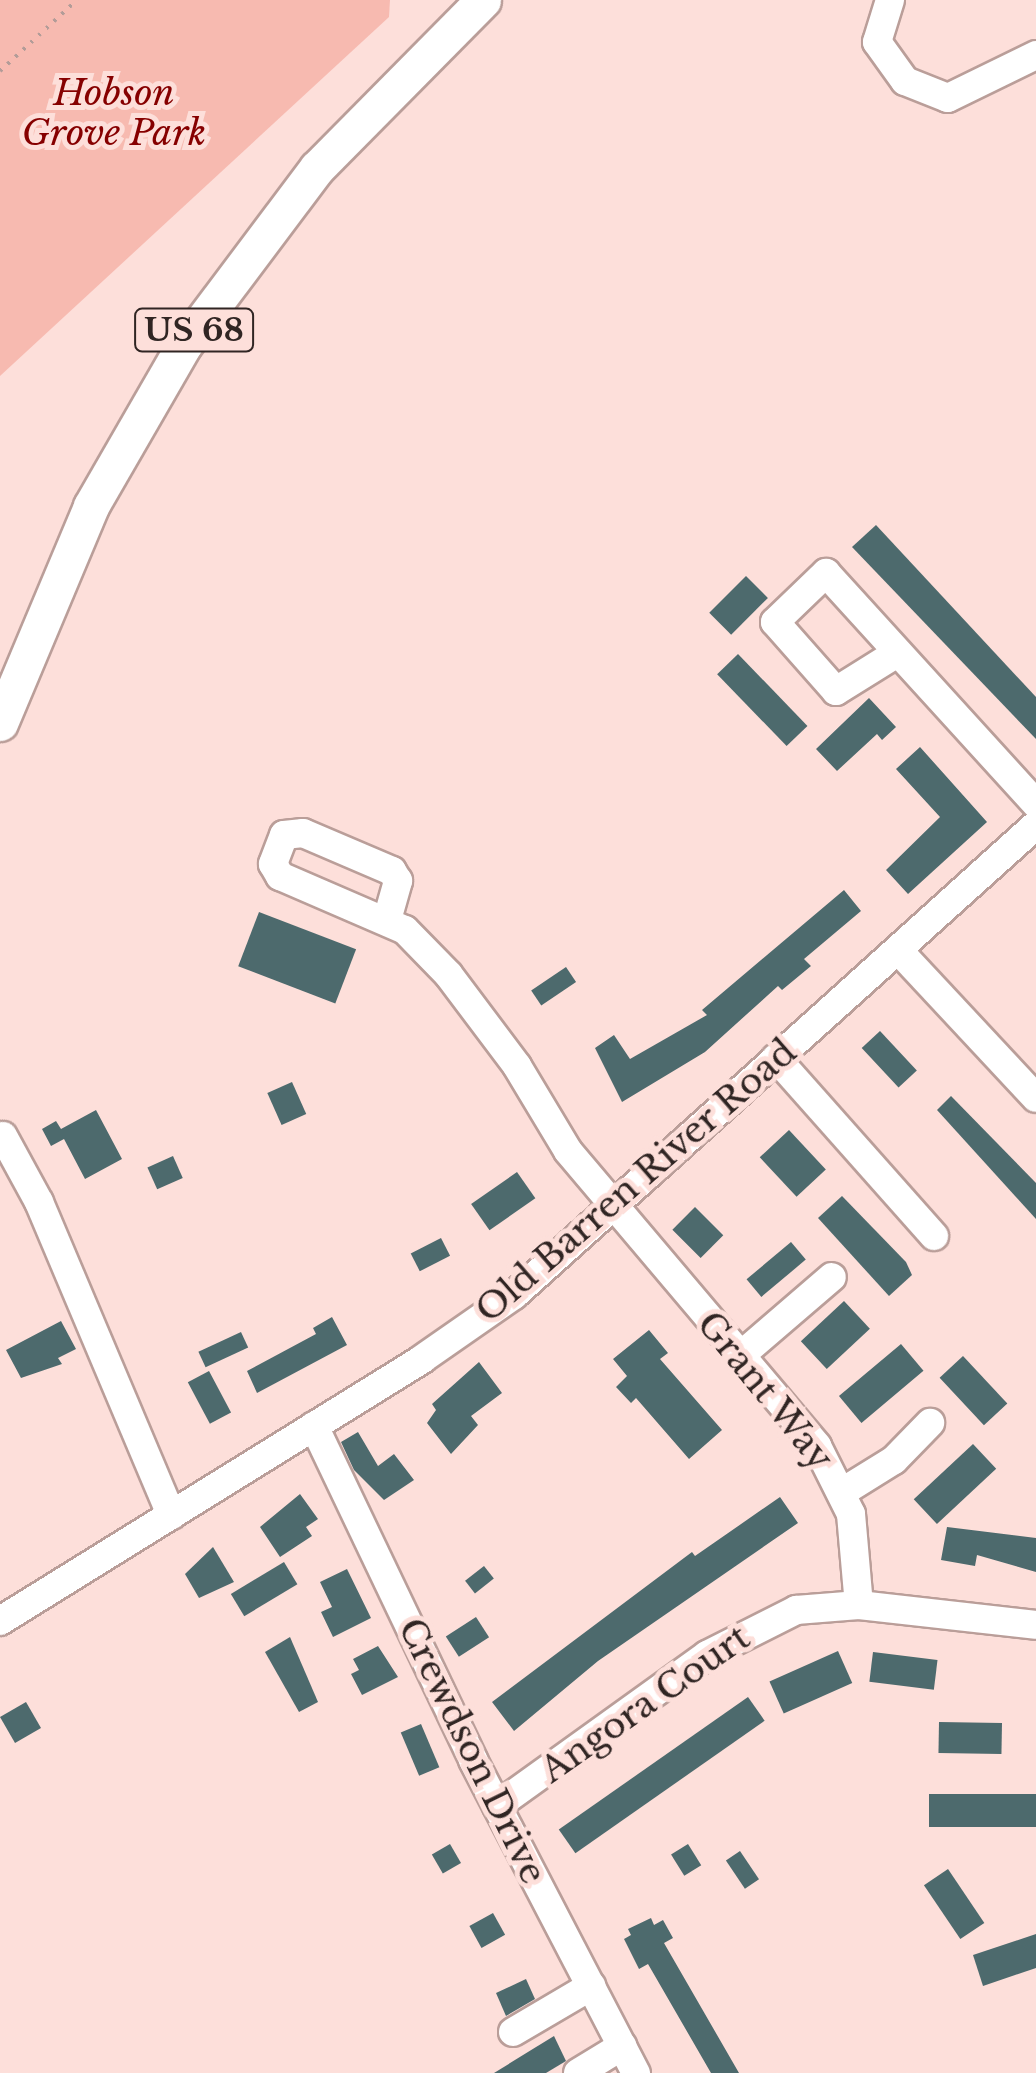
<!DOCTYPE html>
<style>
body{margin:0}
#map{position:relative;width:1036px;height:2073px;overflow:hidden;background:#fddfda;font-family:"Libre Baskerville",serif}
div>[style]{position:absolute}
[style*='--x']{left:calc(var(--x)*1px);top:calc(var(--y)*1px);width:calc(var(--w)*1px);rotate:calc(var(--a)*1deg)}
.green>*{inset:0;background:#f7bab0}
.building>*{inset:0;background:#4d6a6d;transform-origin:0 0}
.path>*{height:4px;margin-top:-2px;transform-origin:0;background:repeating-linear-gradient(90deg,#b39c98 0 2.5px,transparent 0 10.5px)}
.roads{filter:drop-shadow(2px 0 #ba9e99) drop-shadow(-2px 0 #ba9e99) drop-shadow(0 2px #ba9e99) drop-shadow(0 -2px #ba9e99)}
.minor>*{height:28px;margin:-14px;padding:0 14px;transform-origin:14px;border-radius:14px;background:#fff}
.major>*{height:35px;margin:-17.5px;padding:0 17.5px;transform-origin:17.5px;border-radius:17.5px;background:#fff}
span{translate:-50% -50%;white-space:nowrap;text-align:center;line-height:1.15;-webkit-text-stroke:10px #fddfda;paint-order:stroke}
.shield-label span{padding:2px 8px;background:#fddfda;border:2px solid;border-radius:8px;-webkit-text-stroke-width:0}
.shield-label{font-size:32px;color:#302523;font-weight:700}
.park-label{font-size:35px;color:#860000;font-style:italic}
.street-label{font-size:35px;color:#302523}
</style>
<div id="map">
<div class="green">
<div style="clip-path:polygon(0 0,390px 0,389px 17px,0 376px)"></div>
</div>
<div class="building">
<div style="clip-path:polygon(876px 525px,1036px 697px,1036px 739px,852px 547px)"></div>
<div style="left:746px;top:576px;width:31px;height:52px;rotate:45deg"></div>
<div style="left:738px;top:654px;width:100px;height:29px;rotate:46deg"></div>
<div style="clip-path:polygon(869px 698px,896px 727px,882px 740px,877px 734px,837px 771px,816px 749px)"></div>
<div style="clip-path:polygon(920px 747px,987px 822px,908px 894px,886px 870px,940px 817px,896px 769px)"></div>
<div style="clip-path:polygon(844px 890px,861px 911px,804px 959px,811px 966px,782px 990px,778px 986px,705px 1052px,622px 1102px,595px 1048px,614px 1035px,630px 1059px,707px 1015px,702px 1010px)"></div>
<div style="left:259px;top:912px;width:104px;height:58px;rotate:21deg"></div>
<div style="left:566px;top:967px;width:18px;height:42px;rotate:56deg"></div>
<div style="left:880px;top:1031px;width:54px;height:25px;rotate:47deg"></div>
<div style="left:292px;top:1082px;width:35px;height:27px;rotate:66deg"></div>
<div style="clip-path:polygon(951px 1096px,1036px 1183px,1036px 1219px,937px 1110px)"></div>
<div style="clip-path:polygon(96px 1110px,122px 1159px,85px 1179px,64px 1139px,51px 1146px,42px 1129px,56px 1121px,61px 1129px)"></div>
<div style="left:789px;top:1130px;width:54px;height:40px;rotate:47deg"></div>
<div style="left:173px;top:1156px;width:24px;height:28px;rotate:66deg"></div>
<div style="left:517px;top:1172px;width:32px;height:56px;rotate:55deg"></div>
<div style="clip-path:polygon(842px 1196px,906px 1262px,912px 1275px,889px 1296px,818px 1218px)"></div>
<div style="left:695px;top:1207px;width:40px;height:32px;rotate:45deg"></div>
<div style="left:441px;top:1238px;width:20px;height:34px;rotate:63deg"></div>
<div style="left:791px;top:1242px;width:23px;height:58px;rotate:50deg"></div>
<div style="left:844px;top:1301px;width:38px;height:59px;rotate:47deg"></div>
<div style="clip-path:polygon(332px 1317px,347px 1345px,257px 1393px,247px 1371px,316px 1334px,313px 1328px)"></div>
<div style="clip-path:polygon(61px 1321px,76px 1349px,58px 1358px,62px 1364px,21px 1378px,6px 1350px)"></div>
<div style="clip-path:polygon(649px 1330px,668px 1353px,660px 1359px,722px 1430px,689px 1459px,636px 1398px,631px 1403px,616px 1387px,627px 1376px,613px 1359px)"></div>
<div style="left:241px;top:1332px;width:17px;height:47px;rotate:65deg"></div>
<div style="left:901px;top:1344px;width:35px;height:81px;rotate:50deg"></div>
<div style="left:963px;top:1356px;width:65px;height:32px;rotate:47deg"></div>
<div style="clip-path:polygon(479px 1362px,502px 1393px,471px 1416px,478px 1425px,451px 1454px,427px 1423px,436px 1410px,432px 1404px)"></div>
<div style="left:209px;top:1371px;width:47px;height:24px;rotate:62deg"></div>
<div style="clip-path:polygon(358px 1432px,378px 1466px,394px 1454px,414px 1480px,384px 1500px,354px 1470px,341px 1442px)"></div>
<div style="left:973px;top:1444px;width:34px;height:81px;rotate:47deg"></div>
<div style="clip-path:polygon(300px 1494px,318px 1519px,306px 1527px,312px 1536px,280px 1557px,260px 1527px)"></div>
<div style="clip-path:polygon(780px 1497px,798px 1523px,598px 1661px,514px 1731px,492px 1702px,692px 1552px,695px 1556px)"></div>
<div style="clip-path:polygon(947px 1527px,1036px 1538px,1036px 1572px,977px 1555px,975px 1566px,941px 1560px)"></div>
<div style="clip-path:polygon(213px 1547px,234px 1582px,199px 1598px,185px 1574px)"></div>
<div style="left:284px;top:1562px;width:26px;height:62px;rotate:59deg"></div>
<div style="left:484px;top:1566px;width:16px;height:24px;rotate:52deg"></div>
<div style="clip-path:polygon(347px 1569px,371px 1618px,333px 1637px,321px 1612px,332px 1607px,320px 1582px)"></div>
<div style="left:476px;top:1617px;width:24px;height:36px;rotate:57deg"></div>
<div style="clip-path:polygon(290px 1637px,318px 1702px,299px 1712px,265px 1652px)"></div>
<div style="clip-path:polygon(378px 1646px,398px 1677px,362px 1695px,351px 1674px,359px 1670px,353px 1659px)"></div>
<div style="left:838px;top:1651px;width:35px;height:75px;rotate:66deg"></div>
<div style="left:873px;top:1652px;width:65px;height:30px;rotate:7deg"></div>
<div style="left:748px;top:1697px;width:29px;height:231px;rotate:55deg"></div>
<div style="left:26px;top:1702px;width:30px;height:30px;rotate:60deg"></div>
<div style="left:939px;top:1722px;width:63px;height:31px;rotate:1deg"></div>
<div style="left:421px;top:1724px;width:47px;height:22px;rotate:67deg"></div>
<div style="left:1036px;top:1794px;width:33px;height:107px;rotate:90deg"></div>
<div style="left:450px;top:1844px;width:22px;height:21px;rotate:60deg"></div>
<div style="left:688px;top:1844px;width:25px;height:20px;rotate:58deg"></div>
<div style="left:740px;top:1851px;width:34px;height:17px;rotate:56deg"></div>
<div style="left:948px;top:1869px;width:65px;height:29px;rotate:56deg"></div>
<div style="left:493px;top:1913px;width:25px;height:27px;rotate:61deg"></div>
<div style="clip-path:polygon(651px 1918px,654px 1925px,663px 1920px,673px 1938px,664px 1943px,739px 2073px,711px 2073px,648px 1964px,639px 1969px,624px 1939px,631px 1935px,628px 1929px)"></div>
<div style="clip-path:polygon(1036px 1934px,1036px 1968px,983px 1986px,973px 1955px)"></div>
<div style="clip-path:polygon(526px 1979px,535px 1999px,506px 2016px,496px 1993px)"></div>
<div style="clip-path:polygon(554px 2036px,566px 2061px,546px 2073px,494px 2073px)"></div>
</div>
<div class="path">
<div style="--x:0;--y:71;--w:105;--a:-42.7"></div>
</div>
<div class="roads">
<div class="minor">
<div style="--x:890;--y:0;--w:44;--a:107.2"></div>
<div style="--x:877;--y:42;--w:48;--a:54.3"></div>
<div style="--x:905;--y:81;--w:46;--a:21.6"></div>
<div style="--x:948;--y:98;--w:98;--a:-26"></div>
<div style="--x:897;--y:653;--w:72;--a:148.1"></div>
<div style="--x:836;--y:691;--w:92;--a:-131.5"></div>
<div style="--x:775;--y:622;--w:71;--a:-43.9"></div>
<div style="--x:826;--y:573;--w:312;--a:47.7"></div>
<div style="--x:387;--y:920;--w:41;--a:-74.2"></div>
<div style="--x:398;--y:881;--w:12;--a:-121"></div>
<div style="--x:392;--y:871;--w:97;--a:-156.9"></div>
<div style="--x:303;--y:833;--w:19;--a:174"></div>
<div style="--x:284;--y:835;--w:31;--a:111"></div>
<div style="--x:273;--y:864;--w:14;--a:60"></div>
<div style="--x:280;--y:876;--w:136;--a:23.4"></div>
<div style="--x:405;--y:930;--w:62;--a:45.7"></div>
<div style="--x:448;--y:974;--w:115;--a:53.1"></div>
<div style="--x:517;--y:1066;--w:99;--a:59"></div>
<div style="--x:568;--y:1151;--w:386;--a:49.8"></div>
<div style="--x:817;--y:1446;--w:76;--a:63.4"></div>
<div style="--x:851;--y:1514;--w:91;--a:85"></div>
<div style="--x:898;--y:950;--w:202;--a:47"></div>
<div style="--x:776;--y:1058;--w:238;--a:48.4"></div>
<div style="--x:3;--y:1136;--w:75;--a:61.4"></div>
<div style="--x:39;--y:1202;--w:340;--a:67.1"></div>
<div style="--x:740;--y:1356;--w:121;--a:-40.7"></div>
<div style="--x:314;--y:1426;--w:370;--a:64.5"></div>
<div style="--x:473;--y:1760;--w:353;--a:62.5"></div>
<div style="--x:844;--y:1491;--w:59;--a:-31.8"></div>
<div style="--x:894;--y:1460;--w:52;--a:-45.8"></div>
<div style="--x:0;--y:1621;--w:497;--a:-31.8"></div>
<div style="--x:422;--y:1359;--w:112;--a:-34.8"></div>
<div style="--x:514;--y:1295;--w:702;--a:-42"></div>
<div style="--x:497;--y:1806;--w:259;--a:-35.7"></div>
<div style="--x:707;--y:1655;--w:100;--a:-26.8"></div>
<div style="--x:796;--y:1610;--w:63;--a:-4.5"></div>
<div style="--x:859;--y:1605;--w:178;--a:6.4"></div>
<div style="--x:513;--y:2032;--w:91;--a:-30.5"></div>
<div style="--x:578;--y:2073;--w:52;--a:-31.5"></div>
</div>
<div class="major">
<div style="--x:0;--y:723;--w:235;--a:-67.2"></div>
<div style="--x:91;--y:506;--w:186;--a:-60"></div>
<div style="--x:184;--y:345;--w:221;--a:-53.1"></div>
<div style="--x:317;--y:168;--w:236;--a:-45.3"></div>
</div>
</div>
<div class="shield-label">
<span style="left:194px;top:330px">US 68</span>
</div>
<div class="park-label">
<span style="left:114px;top:113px">Hobson<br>Grove Park</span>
</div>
<div class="street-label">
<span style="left:636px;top:1181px;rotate:-41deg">Old Barren River Road</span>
<span style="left:765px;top:1391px;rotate:51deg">Grant Way</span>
<span style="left:645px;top:1704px;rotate:-35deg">Angora Court</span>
<span style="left:472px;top:1751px;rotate:64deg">Crewdson Drive</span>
</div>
</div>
